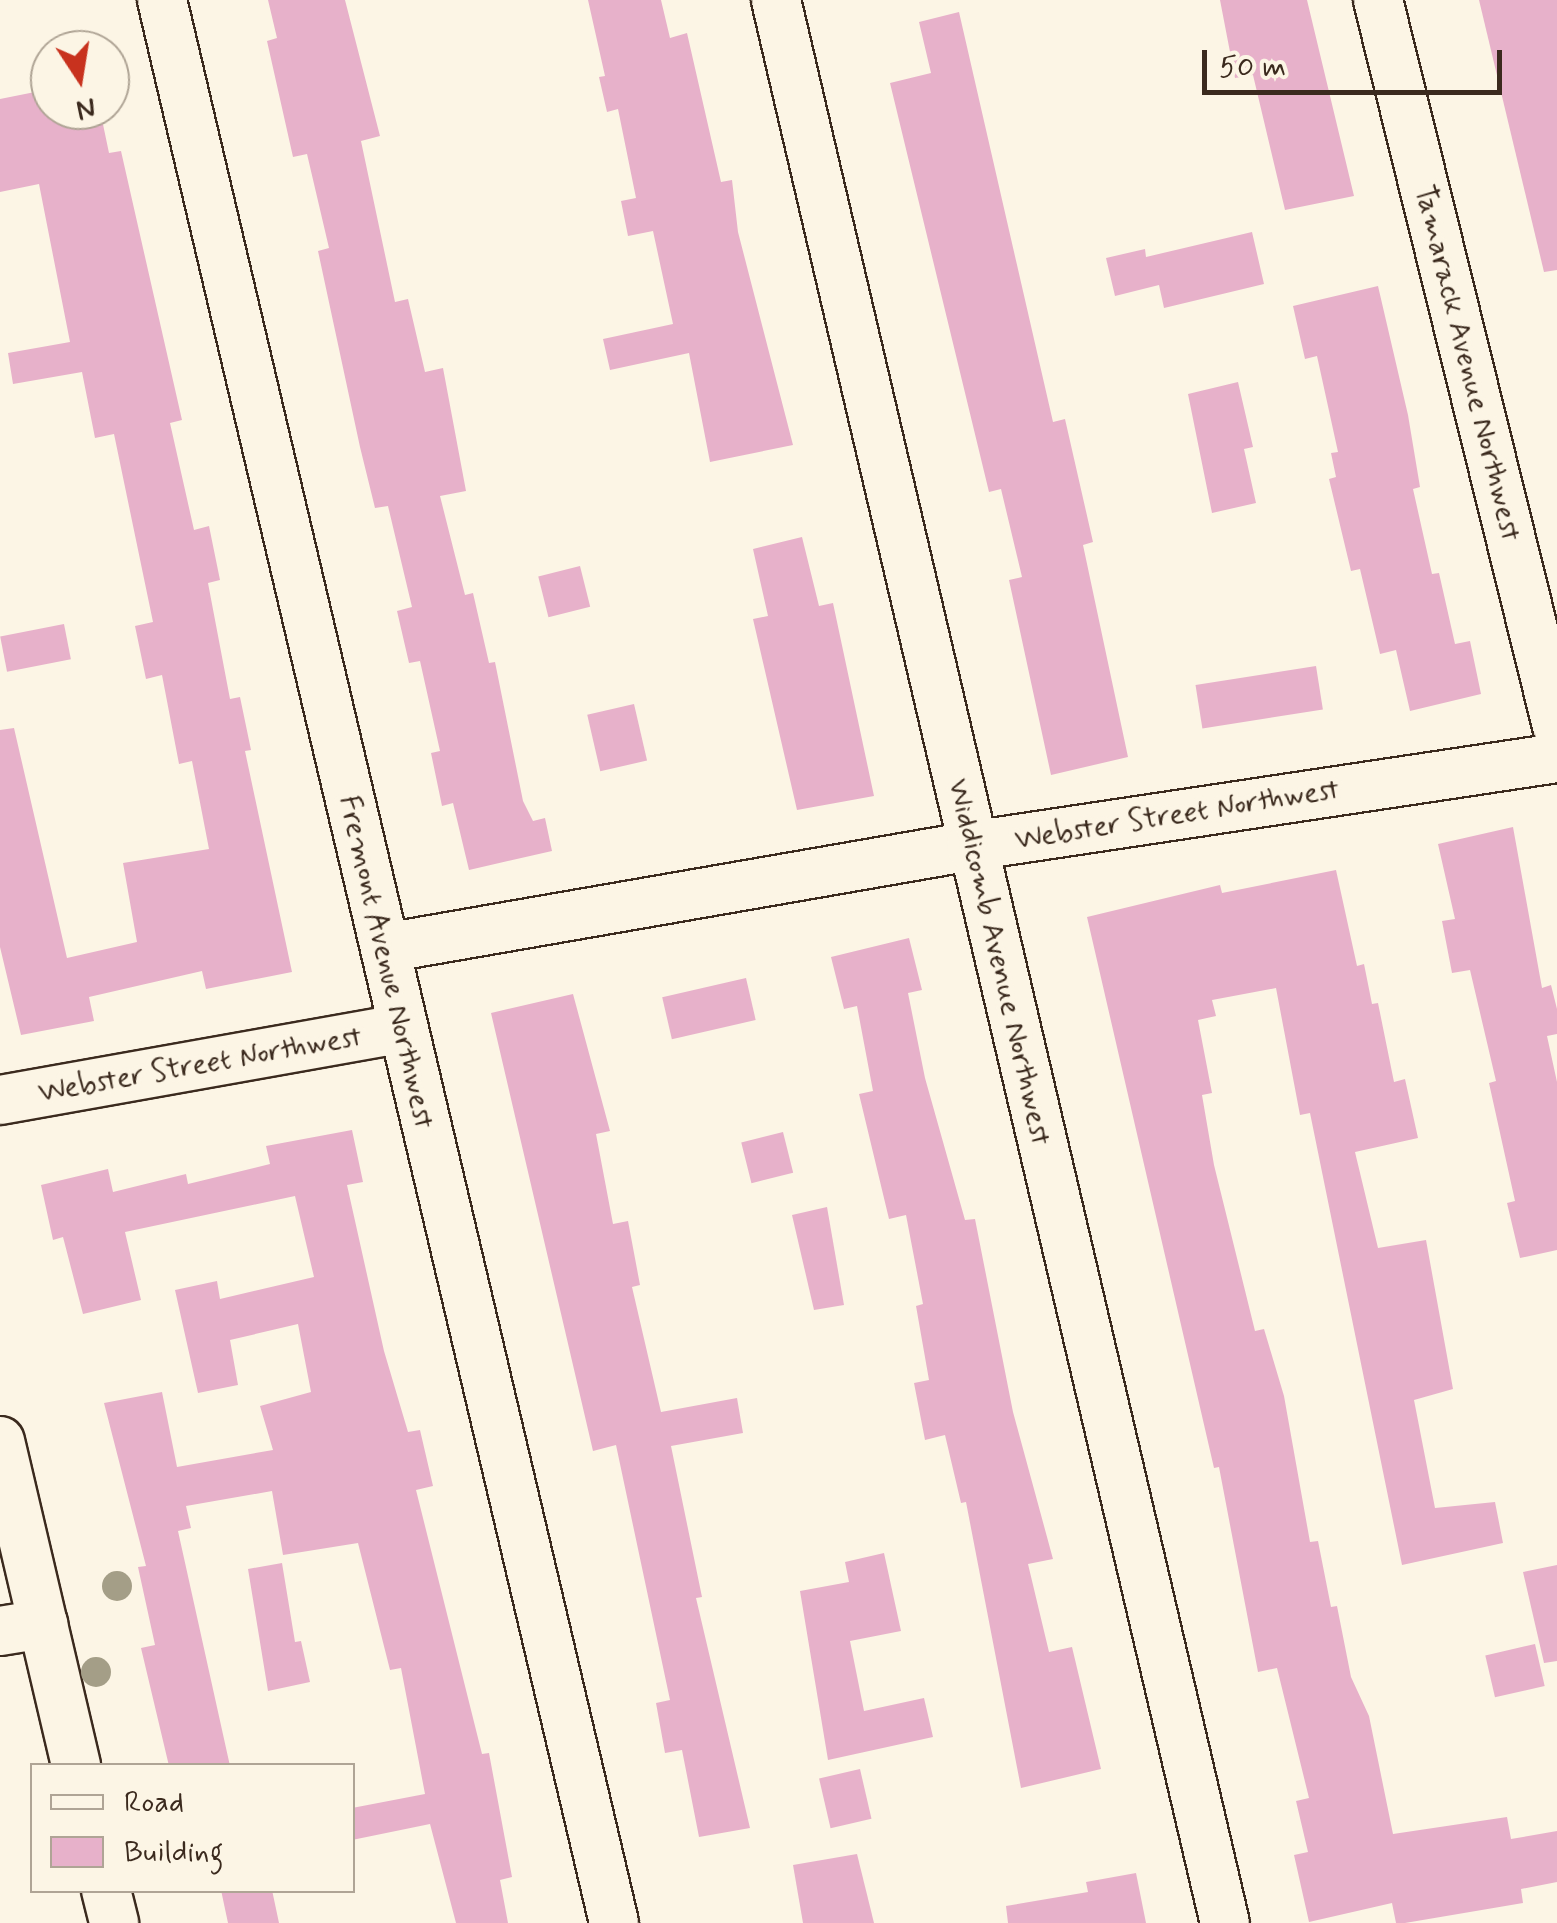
<!DOCTYPE html>
<style>
body{margin:0}
#map{position:relative;width:1557px;height:1923px;overflow:hidden;background:#fcf5e5;font-family:Mynerve,sans-serif}
div>[style]{position:absolute}
[style*='--x']{left:calc(var(--x)*1px);top:calc(var(--y)*1px);width:calc(var(--w)*1px);rotate:calc(var(--a)*1deg)}
.building>*{inset:0;background:#e7b1ca;transform-origin:0 0}
.roads{filter:drop-shadow(2px 0 #3b2a1e) drop-shadow(-2px 0 #3b2a1e) drop-shadow(0 2px #3b2a1e) drop-shadow(0 -2px #3b2a1e)}
.minor>*{height:48px;margin:-24px;padding:0 24px;transform-origin:24px;border-radius:24px;background:#fcf5e5}
.trees>*{width:30px;height:30px;margin:-15px;border-radius:50%;background:#a49e87}
span{translate:-50% -50%;white-space:nowrap;text-align:center;line-height:1.15;-webkit-text-stroke:10px #fcf5e5;paint-order:stroke}
.street-label{font-size:30px;color:#3b2a1e}
.legend{position:absolute;left:30px;top:1763px;width:325px;height:130px;box-sizing:border-box;background:#fcf5e5;border:2px solid #afa495;margin:0;padding:12px 18px;list-style:none;font-size:30px;color:#3b2a1e}
.legend li{display:flex;align-items:center;gap:20px;height:50px}
.legend b{width:50px;border:2px solid #afa495}
.north{position:absolute;left:30px;top:30px;width:100px;height:100px;box-sizing:border-box;background:#fcf5e5;border:2px solid #afa495;border-radius:50%;rotate:168deg;font-size:28px;font-weight:700;line-height:40px;text-align:center;color:#3b2a1e}
.north::after{content:'';display:block;margin:auto;width:35px;height:45px;background:#c8321e;clip-path:polygon(50% 0,100% 100%,50% 72%,0 100%)}
.scale{position:absolute;left:1202px;top:50px;width:300px;height:45px;box-sizing:border-box;border:5px solid #3b2a1e;border-top:0;padding-left:12px;font-size:30px;line-height:35px;white-space:nowrap;color:#3b2a1e;-webkit-text-stroke:8px #fcf5e5;paint-order:stroke}
</style>
<div id="map">
<div class="building">
<div style="clip-path:polygon(268px 0,345px 0,380px 136px,361px 141px,395px 302px,408px 299px,425px 372px,443px 368px,466px 491px,440px 496px,465px 595px,473px 593px,489px 663px,495px 662px,523px 801px,533px 821px,545px 818px,552px 851px,469px 870px,453px 803px,442px 806px,431px 753px,440px 751px,420px 661px,409px 663px,397px 611px,412px 607px,388px 506px,375px 508px,360px 447px,318px 251px,329px 248px,307px 154px,293px 157px,267px 41px,277px 38px)"></div>
<div style="clip-path:polygon(588px 0,661px 0,670px 38px,687px 33px,721px 182px,732px 180px,738px 232px,793px 445px,710px 462px,689px 353px,610px 370px,603px 339px,673px 324px,653px 231px,628px 236px,621px 201px,636px 198px,618px 109px,607px 112px,599px 77px,605px 76px)"></div>
<div style="clip-path:polygon(1220px 0,1307px 0,1354px 196px,1285px 210px,1253px 75px,1235px 78px)"></div>
<div style="clip-path:polygon(1479px 0,1557px 0,1557px 270px,1544px 272px)"></div>
<div style="clip-path:polygon(959px 12px,1053px 422px,1065px 419px,1093px 542px,1083px 545px,1128px 757px,1051px 775px,1009px 580px,1022px 577px,1001px 489px,989px 492px,890px 83px,931px 73px,919px 22px)"></div>
<div style="clip-path:polygon(50px 89px,50px 110px,100px 110px,109px 153px,121px 151px,182px 420px,170px 423px,194px 530px,209px 526px,220px 580px,208px 583px,230px 699px,240px 697px,251px 750px,245px 751px,292px 972px,206px 989px,202px 971px,89px 997px,94px 1021px,21px 1035px,0 947px,0 730px,14px 728px,67px 958px,137px 942px,123px 863px,209px 849px,192px 761px,179px 764px,162px 675px,146px 679px,135px 626px,153px 622px,114px 434px,95px 438px,82px 372px,13px 384px,8px 353px,70px 342px,39px 184px,0 192px,0 99px)"></div>
<div style="clip-path:polygon(1252px 232px,1264px 284px,1164px 308px,1159px 285px,1115px 296px,1106px 258px,1145px 249px,1146px 257px)"></div>
<div style="clip-path:polygon(1378px 286px,1408px 415px,1420px 487px,1413px 489px,1432px 574px,1439px 573px,1455px 644px,1470px 641px,1481px 694px,1410px 711px,1396px 650px,1380px 654px,1360px 569px,1351px 571px,1329px 479px,1336px 477px,1331px 453px,1338px 452px,1317px 356px,1305px 359px,1293px 306px)"></div>
<div style="clip-path:polygon(1238px 382px,1253px 447px,1244px 449px,1256px 503px,1212px 513px,1188px 394px)"></div>
<div style="clip-path:polygon(802px 537px,819px 606px,833px 603px,874px 796px,797px 810px,753px 619px,768px 616px,753px 549px)"></div>
<div style="left:580px;top:566px;width:42px;height:43px;rotate:76deg"></div>
<div style="left:64px;top:624px;width:36px;height:65px;rotate:79deg"></div>
<div style="left:1316px;top:666px;width:44px;height:122px;rotate:81deg"></div>
<div style="left:634px;top:704px;width:58px;height:48px;rotate:77deg"></div>
<div style="clip-path:polygon(1513px 827px,1542px 988px,1551px 985px,1557px 1009px,1557px 1034px,1547px 1036px,1557px 1082px,1557px 1250px,1520px 1258px,1507px 1203px,1515px 1201px,1489px 1083px,1496px 1081px,1470px 970px,1452px 973px,1442px 921px,1455px 919px,1438px 844px)"></div>
<div style="clip-path:polygon(1336px 870px,1357px 966px,1364px 964px,1372px 1004px,1378px 1003px,1394px 1082px,1405px 1079px,1418px 1138px,1355px 1152px,1378px 1248px,1426px 1240px,1453px 1389px,1414px 1400px,1435px 1508px,1495px 1502px,1503px 1543px,1402px 1565px,1310px 1113px,1300px 1115px,1276px 988px,1212px 1000px,1216px 1016px,1198px 1020px,1212px 1093px,1202px 1095px,1214px 1165px,1255px 1331px,1264px 1329px,1284px 1396px,1310px 1542px,1318px 1541px,1331px 1607px,1337px 1606px,1351px 1677px,1369px 1716px,1393px 1834px,1507px 1817px,1511px 1839px,1557px 1831px,1557px 1882px,1521px 1889px,1523px 1903px,1405px 1923px,1396px 1923px,1392px 1903px,1309px 1922px,1294px 1855px,1308px 1852px,1296px 1801px,1309px 1798px,1277px 1668px,1258px 1672px,1219px 1467px,1214px 1468px,1087px 917px,1220px 885px,1222px 893px)"></div>
<div style="clip-path:polygon(909px 938px,922px 990px,908px 993px,925px 1078px,965px 1220px,975px 1219px,1013px 1412px,1053px 1559px,1028px 1564px,1049px 1652px,1072px 1647px,1101px 1769px,1021px 1788px,966px 1502px,961px 1503px,945px 1435px,925px 1440px,914px 1383px,929px 1380px,916px 1306px,923px 1304px,906px 1215px,889px 1219px,859px 1094px,873px 1091px,857px 1006px,844px 1009px,831px 957px)"></div>
<div style="left:746px;top:978px;width:43px;height:86px;rotate:77deg"></div>
<div style="clip-path:polygon(573px 994px,610px 1131px,596px 1134px,613px 1224px,628px 1221px,640px 1285px,632px 1287px,661px 1412px,737px 1398px,743px 1433px,671px 1446px,702px 1597px,696px 1598px,750px 1828px,699px 1837px,682px 1750px,665px 1753px,656px 1703px,670px 1700px,616px 1445px,593px 1451px,491px 1013px)"></div>
<div style="clip-path:polygon(352px 1130px,363px 1182px,347px 1185px,384px 1351px,408px 1432px,420px 1430px,433px 1486px,416px 1490px,482px 1754px,489px 1753px,512px 1877px,500px 1880px,508px 1923px,456px 1923px,430px 1824px,352px 1840px,352px 1808px,425px 1794px,401px 1668px,390px 1670px,358px 1543px,283px 1555px,272px 1491px,186px 1506px,191px 1528px,178px 1531px,230px 1766px,169px 1766px,141px 1648px,155px 1645px,138px 1567px,146px 1566px,104px 1403px,162px 1392px,177px 1467px,273px 1450px,260px 1406px,311px 1392px,298px 1324px,230px 1340px,238px 1385px,198px 1393px,175px 1290px,217px 1281px,220px 1299px,314px 1277px,295px 1196px,125px 1232px,141px 1300px,83px 1314px,63px 1237px,53px 1240px,41px 1185px,108px 1169px,113px 1192px,186px 1174px,188px 1184px,270px 1164px,266px 1146px)"></div>
<div style="left:783px;top:1132px;width:42px;height:43px;rotate:76deg"></div>
<div style="clip-path:polygon(827px 1207px,844px 1305px,814px 1310px,792px 1215px)"></div>
<div style="clip-path:polygon(884px 1553px,901px 1631px,850px 1641px,864px 1711px,924px 1698px,933px 1737px,828px 1760px,800px 1591px,849px 1582px,845px 1562px)"></div>
<div style="clip-path:polygon(282px 1563px,295px 1642px,301px 1641px,310px 1682px,268px 1691px,248px 1569px)"></div>
<div style="clip-path:polygon(1557px 1565px,1557px 1661px,1544px 1663px,1523px 1572px)"></div>
<div style="left:1535px;top:1644px;width:43px;height:51px;rotate:77deg"></div>
<div style="left:860px;top:1769px;width:51px;height:42px;rotate:77deg"></div>
<div style="clip-path:polygon(857px 1854px,874px 1923px,803px 1923px,793px 1865px)"></div>
<div style="clip-path:polygon(1136px 1873px,1146px 1923px,1008px 1923px,1006px 1906px,1088px 1892px,1086px 1882px)"></div>
<div style="clip-path:polygon(221px 1890px,272px 1890px,279px 1923px,228px 1923px)"></div>
</div>
<div class="roads">
<div class="minor">
<div style="--x:162;--y:0;--w:1975;--a:76.77"></div>
<div style="--x:776;--y:0;--w:1975;--a:76.86"></div>
<div style="--x:1378;--y:0;--w:748;--a:76.15"></div>
<div style="--x:385;--y:948;--w:595;--a:-9.87"></div>
<div style="--x:971;--y:846;--w:593;--a:-8.54"></div>
<div style="--x:0;--y:1100;--w:406;--a:-10.1"></div>
<div style="--x:0;--y:1441;--w:334;--a:76.8"></div>
<div style="--x:0;--y:1631;--w:44;--a:-9.2"></div>
<div style="--x:106;--y:1890;--w:34;--a:76"></div>
</div>
</div>
<div class="trees">
<div style="left:117px;top:1586px"></div>
<div style="left:96px;top:1672px"></div>
</div>
<div class="street-label">
<span style="left:1467px;top:363px;rotate:76deg">Tamarack Avenue Northwest</span>
<span style="left:1177px;top:815px;rotate:-9deg">Webster Street Northwest</span>
<span style="left:386px;top:962px;rotate:77deg">Fremont Avenue Northwest</span>
<span style="left:999px;top:962px;rotate:77deg">Widdicomb Avenue Northwest</span>
<span style="left:200px;top:1065px;rotate:-10deg">Webster Street Northwest</span>
</div>
<ul class="legend">
<li><b style="height:12px;background:#fcf5e5"></b>Road</li>
<li><b style="height:28px;background:#e7b1ca"></b>Building</li>
</ul>
<div class="north">N</div>
<div class="scale">50 m</div>
</div>
